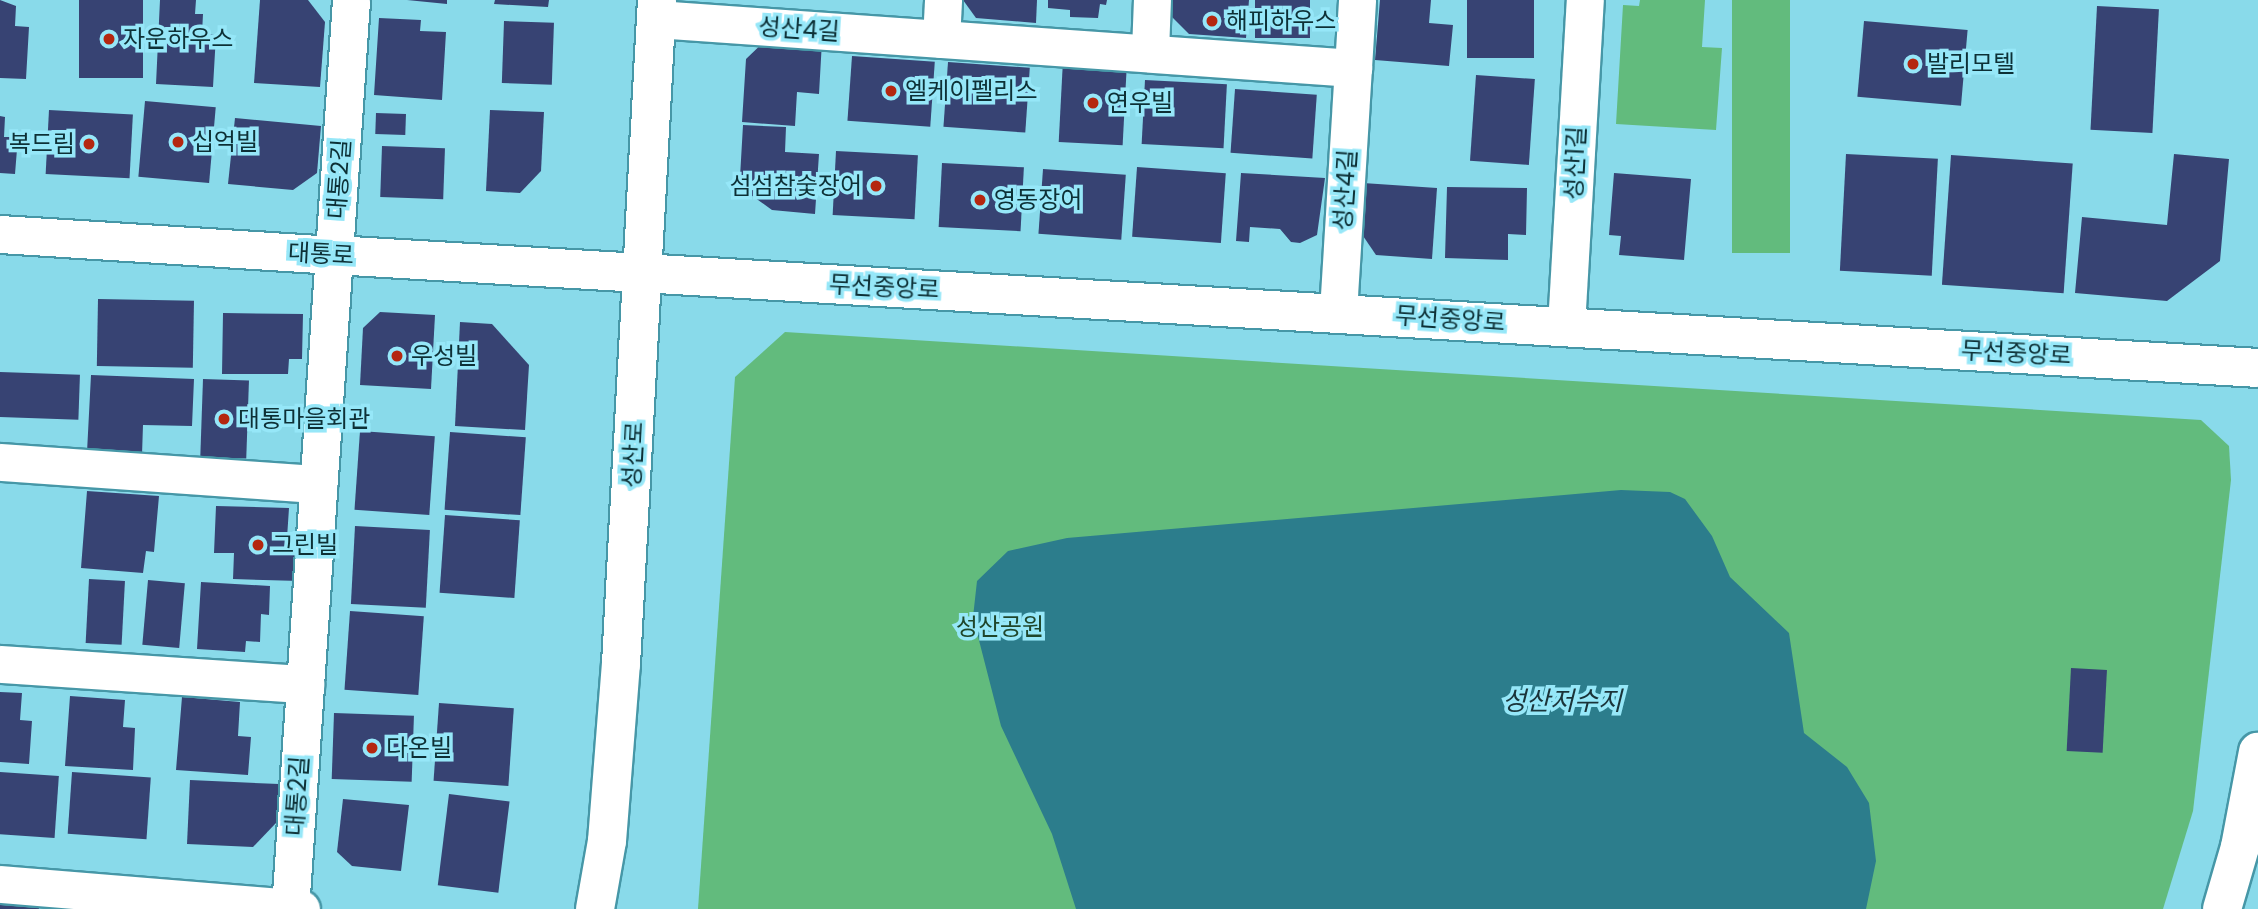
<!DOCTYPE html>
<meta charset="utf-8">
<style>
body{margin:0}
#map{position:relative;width:2258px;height:909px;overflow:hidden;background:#89daea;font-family:Poppins,"Noto Sans KR",sans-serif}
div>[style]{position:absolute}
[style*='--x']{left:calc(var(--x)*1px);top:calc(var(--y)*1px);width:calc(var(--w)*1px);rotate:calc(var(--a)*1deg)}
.green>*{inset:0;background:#62bb7d;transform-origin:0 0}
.water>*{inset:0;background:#2c7d8c}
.building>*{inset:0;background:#374373;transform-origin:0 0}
.roads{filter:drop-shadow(2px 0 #4697a7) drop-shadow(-2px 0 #4697a7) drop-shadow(0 2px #4697a7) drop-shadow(0 -2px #4697a7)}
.street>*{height:37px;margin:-18.5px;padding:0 18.5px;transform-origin:18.5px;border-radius:18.5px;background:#fff}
.secondary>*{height:38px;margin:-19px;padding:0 19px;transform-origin:19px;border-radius:19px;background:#fff}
.dots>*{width:19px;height:19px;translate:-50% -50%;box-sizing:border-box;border:4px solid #96e7f8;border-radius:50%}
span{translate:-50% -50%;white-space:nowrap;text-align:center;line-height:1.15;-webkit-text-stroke:7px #96e7f8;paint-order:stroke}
.poi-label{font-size:24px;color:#0d3036}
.left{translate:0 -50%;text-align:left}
.right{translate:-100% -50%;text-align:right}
.street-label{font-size:24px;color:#0d3036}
.park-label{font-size:24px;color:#1f462b}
.water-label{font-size:26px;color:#1a3339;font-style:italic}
</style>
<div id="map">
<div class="green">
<div style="clip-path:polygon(1640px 0,1705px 0,1702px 47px,1722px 48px,1716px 130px,1616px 124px,1623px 5px,1639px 6px)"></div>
<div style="left:1732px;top:0;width:58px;height:253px"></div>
<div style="clip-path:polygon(785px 332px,2201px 420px,2229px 446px,2231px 480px,2193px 811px,2163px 909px,698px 909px,735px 377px)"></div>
</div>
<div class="water">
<div style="clip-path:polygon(1621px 490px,1670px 492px,1685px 499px,1712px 536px,1730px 577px,1789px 633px,1804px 733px,1847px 767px,1869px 803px,1876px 861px,1866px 909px,1076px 909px,1052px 834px,1001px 726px,973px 617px,977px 581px,1008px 551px,1067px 538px)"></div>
</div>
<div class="building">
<div style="clip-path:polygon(0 0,16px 6px,15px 26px,29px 27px,26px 79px,0 78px)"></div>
<div style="left:79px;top:0;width:64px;height:78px"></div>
<div style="clip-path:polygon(160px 0,196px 0,195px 14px,203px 14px,202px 34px,216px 35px,213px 87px,156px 84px)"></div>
<div style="clip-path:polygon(260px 0,308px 0,325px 22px,320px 87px,254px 83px)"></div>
<div style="clip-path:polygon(407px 0,447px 0,447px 4px)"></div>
<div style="clip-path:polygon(495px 0,549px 0,548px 7px,494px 4px)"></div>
<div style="clip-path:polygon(963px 0,1037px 0,1036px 23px,976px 18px)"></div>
<div style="clip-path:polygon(1048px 0,1107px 0,1106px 5px,1100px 4px,1098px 18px,1070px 17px,1070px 10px,1048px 8px)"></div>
<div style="clip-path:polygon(1164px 0,1249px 0,1246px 38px,1189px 34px,1164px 9px)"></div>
<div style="left:1255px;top:0;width:55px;height:38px"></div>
<div style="clip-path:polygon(1380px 0,1431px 0,1429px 23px,1453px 25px,1449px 66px,1375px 60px)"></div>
<div style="left:1467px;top:0;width:67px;height:58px"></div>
<div style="left:2097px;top:6px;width:62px;height:124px;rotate:3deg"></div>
<div style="clip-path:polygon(379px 18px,421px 20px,420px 31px,446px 32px,442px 100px,374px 95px)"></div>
<div style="left:504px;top:21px;width:50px;height:62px;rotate:2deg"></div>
<div style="left:1864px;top:21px;width:104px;height:76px;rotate:5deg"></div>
<div style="clip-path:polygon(768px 38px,822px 41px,819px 94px,797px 92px,795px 126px,742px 122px,746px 59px)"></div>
<div style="left:852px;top:56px;width:83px;height:65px;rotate:4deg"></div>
<div style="left:1063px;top:60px;width:64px;height:82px;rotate:3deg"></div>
<div style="left:948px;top:62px;width:82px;height:65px;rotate:4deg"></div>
<div style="left:1476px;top:75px;width:59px;height:86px;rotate:4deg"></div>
<div style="left:1145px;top:80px;width:82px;height:64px;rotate:3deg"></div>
<div style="left:1235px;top:89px;width:82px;height:64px;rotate:4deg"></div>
<div style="left:145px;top:101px;width:71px;height:76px;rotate:5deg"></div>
<div style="left:49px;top:110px;width:84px;height:64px;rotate:3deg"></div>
<div style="clip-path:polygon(490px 110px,544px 112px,541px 171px,520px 193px,486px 191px)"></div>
<div style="left:376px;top:113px;width:30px;height:21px;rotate:2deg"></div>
<div style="clip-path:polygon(0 116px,5px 117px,4px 137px,18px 137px,15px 174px,0 173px)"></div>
<div style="clip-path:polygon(235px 118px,321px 126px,317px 173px,293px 190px,228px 184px)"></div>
<div style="clip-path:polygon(743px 125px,786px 127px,785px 152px,819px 154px,815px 214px,772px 210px,751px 195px,740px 177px)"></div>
<div style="left:382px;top:146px;width:63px;height:51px;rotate:2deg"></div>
<div style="left:836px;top:151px;width:82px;height:64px;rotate:3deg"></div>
<div style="left:1846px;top:154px;width:92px;height:117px;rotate:3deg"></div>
<div style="clip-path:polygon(2174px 154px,2229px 159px,2220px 261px,2167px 301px,2075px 293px,2082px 217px,2167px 225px)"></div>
<div style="left:1951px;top:155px;width:122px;height:130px;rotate:4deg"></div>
<div style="left:942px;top:163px;width:82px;height:64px;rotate:3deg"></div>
<div style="left:1137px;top:167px;width:89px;height:70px;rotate:4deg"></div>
<div style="left:1043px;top:169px;width:83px;height:65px;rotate:4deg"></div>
<div style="clip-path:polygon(1241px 173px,1325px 178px,1317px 235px,1300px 243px,1291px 242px,1280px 229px,1250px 227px,1249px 242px,1236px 241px)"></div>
<div style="clip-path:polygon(1614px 173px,1691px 179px,1684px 260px,1619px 255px,1621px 236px,1609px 235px)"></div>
<div style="clip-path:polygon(1363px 183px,1437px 188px,1432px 259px,1376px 255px,1359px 230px)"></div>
<div style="clip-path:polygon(1447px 187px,1527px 188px,1526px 235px,1508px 234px,1508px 260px,1445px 258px)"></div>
<div style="left:98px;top:299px;width:96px;height:67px;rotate:1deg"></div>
<div style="clip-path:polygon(380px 312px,435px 315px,431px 389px,360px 385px,363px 328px)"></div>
<div style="clip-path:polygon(223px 313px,303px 314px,302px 359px,289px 359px,288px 374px,222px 374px)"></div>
<div style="clip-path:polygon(460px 322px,492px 324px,529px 365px,525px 430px,455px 426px)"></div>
<div style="left:0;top:372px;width:80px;height:45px;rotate:2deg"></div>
<div style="clip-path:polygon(91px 375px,194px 379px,192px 426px,143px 425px,142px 455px,87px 452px)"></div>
<div style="left:203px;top:379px;width:46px;height:78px;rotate:2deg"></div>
<div style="left:360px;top:431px;width:75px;height:79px;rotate:4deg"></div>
<div style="left:450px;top:432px;width:76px;height:78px;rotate:4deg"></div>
<div style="clip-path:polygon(87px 491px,159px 496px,154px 552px,146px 551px,143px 573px,81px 568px)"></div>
<div style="clip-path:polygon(216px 506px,289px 508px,287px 538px,301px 538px,300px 581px,233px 579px,234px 553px,214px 553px)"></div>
<div style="left:445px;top:515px;width:75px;height:78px;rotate:4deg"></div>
<div style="left:355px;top:526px;width:75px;height:78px;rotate:3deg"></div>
<div style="left:89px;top:579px;width:36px;height:64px;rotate:3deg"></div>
<div style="left:148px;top:580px;width:37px;height:65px;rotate:5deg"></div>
<div style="clip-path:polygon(201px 582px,270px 586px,269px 615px,261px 614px,260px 642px,246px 641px,245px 652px,197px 649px)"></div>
<div style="left:350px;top:611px;width:74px;height:79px;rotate:4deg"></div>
<div style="left:2071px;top:668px;width:36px;height:83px;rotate:3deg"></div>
<div style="clip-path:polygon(0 692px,22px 693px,20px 720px,32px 721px,29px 764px,0 762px)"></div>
<div style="clip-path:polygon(70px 696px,125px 700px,123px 727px,135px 728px,133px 770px,65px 766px)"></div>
<div style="clip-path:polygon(182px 697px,240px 702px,238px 736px,251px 737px,248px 775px,176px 770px)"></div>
<div style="left:439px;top:703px;width:75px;height:78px;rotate:4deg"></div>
<div style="left:334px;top:713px;width:80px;height:66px;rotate:2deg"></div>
<div style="left:0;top:772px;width:59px;height:62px;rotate:4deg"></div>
<div style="left:72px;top:772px;width:79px;height:62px;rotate:4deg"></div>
<div style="clip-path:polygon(190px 780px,279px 784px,276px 823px,253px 847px,187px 844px)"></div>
<div style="left:449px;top:794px;width:61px;height:92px;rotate:7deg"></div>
<div style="clip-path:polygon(343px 799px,409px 805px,401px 871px,352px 866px,337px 852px)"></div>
<div style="clip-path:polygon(0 894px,41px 899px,39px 909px,0 909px)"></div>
</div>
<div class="roads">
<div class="street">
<div style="--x:656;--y:19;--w:699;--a:4.02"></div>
<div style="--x:1353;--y:68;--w:68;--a:-86.6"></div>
<div style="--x:941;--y:39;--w:39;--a:-87"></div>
<div style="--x:1150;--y:51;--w:51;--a:-87.8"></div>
<div style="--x:0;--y:234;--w:335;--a:3.6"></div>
<div style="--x:1338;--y:312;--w:244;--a:-86.5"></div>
<div style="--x:1566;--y:326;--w:327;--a:-86.7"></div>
<div style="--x:0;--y:462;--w:319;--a:4"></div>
<div style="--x:0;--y:664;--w:306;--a:3.8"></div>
<div style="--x:0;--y:884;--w:302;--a:4.7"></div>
<div style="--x:290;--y:909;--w:911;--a:-86.16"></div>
</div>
<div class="secondary">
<div style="--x:334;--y:255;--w:1927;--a:3.36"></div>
<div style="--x:595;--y:909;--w:69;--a:-80"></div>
<div style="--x:607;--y:841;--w:178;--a:-85.5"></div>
<div style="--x:621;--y:664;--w:665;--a:-86.9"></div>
<div style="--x:2222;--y:909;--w:65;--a:-73.8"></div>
<div style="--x:2240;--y:847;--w:97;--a:-79.3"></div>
</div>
</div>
<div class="dots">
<div style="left:1212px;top:21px;background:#b42710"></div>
<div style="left:109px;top:39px;background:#b42710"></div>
<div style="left:1913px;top:64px;background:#b42710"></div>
<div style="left:891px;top:91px;background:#b42710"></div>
<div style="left:1093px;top:103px;background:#b42710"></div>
<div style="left:178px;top:142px;background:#b42710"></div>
<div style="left:89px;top:144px;background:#b42710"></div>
<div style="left:876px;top:186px;background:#b42710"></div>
<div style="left:980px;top:200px;background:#b42710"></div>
<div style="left:397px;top:356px;background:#b42710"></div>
<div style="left:224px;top:419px;background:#b42710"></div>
<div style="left:258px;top:545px;background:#b42710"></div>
<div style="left:372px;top:748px;background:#b42710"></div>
</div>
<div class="poi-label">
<span class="left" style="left:1226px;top:21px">해피하우스</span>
<span class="left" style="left:123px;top:39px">자운하우스</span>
<span class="left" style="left:1927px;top:64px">발리모텔</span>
<span class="left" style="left:905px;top:91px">엘케이펠리스</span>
<span class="left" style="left:1107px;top:103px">연우빌</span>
<span class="left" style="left:192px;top:142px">십억빌</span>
<span class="right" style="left:75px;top:144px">복드림</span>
<span class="right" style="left:862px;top:186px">섬섬참숯장어</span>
<span class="left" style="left:994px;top:200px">영동장어</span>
<span class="left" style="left:411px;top:356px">우성빌</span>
<span class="left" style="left:238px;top:419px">대통마을회관</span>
<span class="left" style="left:272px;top:545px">그린빌</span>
<span class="left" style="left:386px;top:748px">다온빌</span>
</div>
<div class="street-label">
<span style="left:799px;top:29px;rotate:4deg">성산4길</span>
<span style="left:1575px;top:163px;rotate:-87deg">성산1길</span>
<span style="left:339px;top:179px;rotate:-86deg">대통2길</span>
<span style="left:1345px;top:190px;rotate:-86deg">성산4길</span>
<span style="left:321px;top:254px;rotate:3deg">대통로</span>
<span style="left:884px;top:287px;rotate:3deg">무선중앙로</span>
<span style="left:1450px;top:319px;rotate:4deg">무선중앙로</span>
<span style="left:2016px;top:353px;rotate:3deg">무선중앙로</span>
<span style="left:633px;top:455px;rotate:-87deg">성산로</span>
<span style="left:297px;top:796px;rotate:-86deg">대통2길</span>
</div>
<div class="park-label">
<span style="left:1000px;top:627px">성산공원</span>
</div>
<div class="water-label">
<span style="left:1562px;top:702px">성산저수지</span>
</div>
</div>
